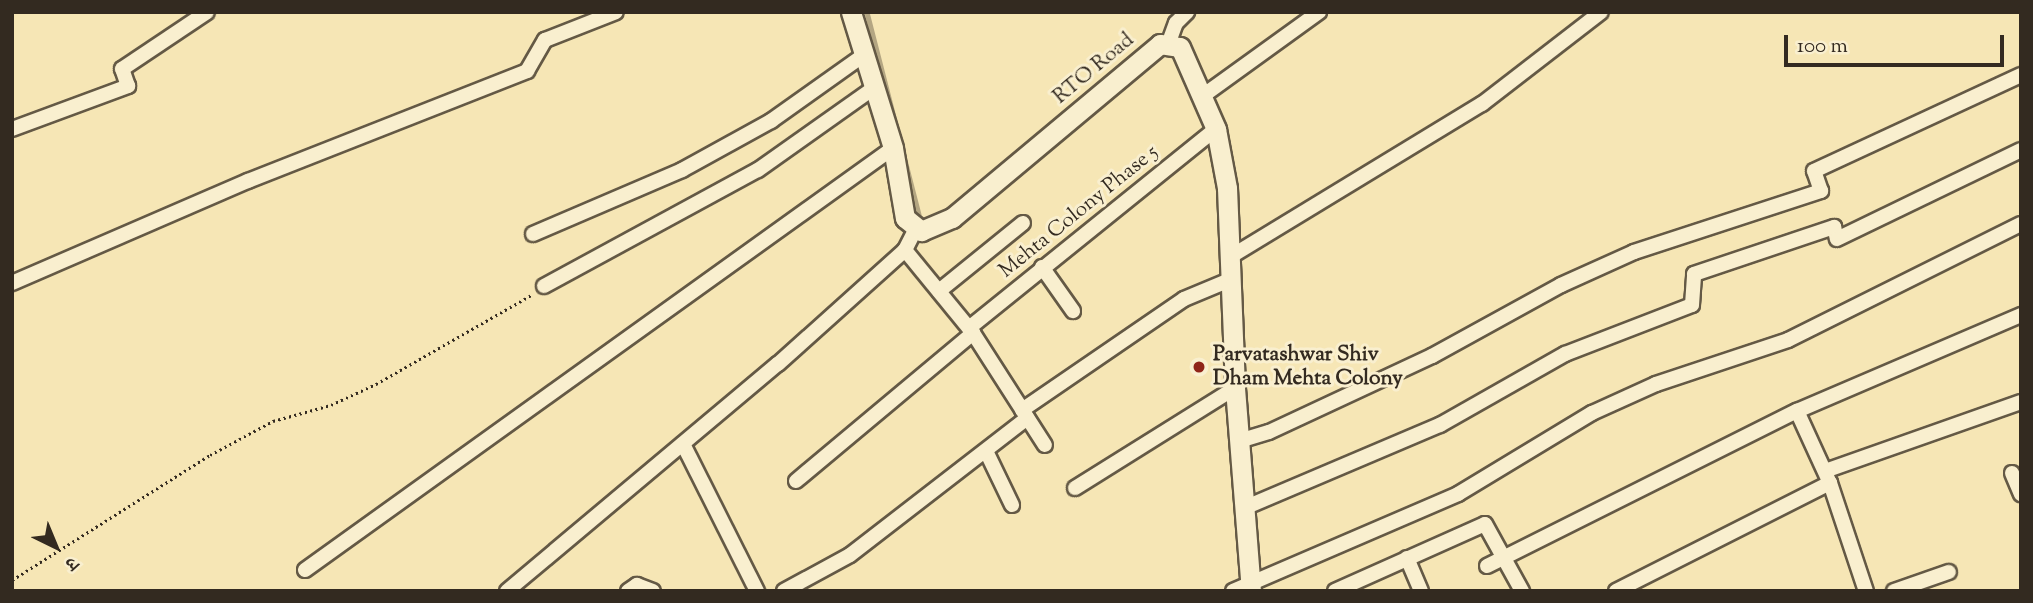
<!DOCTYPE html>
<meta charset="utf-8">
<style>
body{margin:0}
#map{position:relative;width:2033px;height:603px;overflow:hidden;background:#f6e6b5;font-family:"Sorts Mill Goudy","Noto Serif Devanagari",serif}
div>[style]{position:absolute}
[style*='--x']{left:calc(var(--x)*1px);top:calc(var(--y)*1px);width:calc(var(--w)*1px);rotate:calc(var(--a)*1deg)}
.stream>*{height:4.5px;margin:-2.25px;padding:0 2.25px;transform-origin:2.25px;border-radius:2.25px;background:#b4a682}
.path>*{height:2.5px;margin-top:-1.25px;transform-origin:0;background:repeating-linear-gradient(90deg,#332a20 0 2px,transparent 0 5.5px)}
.roads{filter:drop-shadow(2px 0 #645945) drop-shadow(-2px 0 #645945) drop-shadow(0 2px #645945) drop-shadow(0 -2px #645945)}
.street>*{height:14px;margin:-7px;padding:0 7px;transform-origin:7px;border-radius:7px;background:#f9efcf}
.secondary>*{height:19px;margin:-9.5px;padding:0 9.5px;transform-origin:9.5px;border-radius:9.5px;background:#f9efcf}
.dots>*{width:19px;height:19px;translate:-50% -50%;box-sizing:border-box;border:4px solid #f9efcf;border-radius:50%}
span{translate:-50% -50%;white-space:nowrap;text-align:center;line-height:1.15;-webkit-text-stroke:6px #f9efcf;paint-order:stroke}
.street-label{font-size:21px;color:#332a20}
.poi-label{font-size:21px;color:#332a20;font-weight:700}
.left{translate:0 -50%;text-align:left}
.frame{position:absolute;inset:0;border:14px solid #332a20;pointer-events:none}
.north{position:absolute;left:21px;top:512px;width:70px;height:70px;-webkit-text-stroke:5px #f9efcf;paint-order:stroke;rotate:137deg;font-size:19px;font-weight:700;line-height:28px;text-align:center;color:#332a20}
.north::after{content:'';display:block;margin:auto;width:24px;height:32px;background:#332a20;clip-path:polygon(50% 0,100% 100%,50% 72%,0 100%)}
.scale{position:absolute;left:1784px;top:35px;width:220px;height:32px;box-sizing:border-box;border:4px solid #332a20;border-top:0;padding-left:9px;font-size:21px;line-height:24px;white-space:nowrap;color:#332a20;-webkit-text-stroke:5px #f9efcf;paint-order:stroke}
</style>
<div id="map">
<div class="stream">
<div style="--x:867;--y:12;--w:209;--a:75.6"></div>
</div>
<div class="path">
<div style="--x:12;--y:580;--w:234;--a:-32.3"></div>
<div style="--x:210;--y:455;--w:72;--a:-28.4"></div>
<div style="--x:273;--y:421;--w:60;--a:-15.4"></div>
<div style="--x:331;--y:405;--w:50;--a:-25"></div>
<div style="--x:376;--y:384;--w:181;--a:-29.8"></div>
</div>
<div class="roads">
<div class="street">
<div style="--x:1169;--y:42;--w:20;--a:-70"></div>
<div style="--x:1176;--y:23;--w:16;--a:-45"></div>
<div style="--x:1204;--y:95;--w:142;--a:-35.8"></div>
<div style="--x:12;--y:129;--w:124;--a:-20.3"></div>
<div style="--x:128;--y:86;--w:18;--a:-109"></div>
<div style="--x:122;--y:69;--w:102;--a:-33.8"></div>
<div style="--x:533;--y:234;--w:162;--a:-23.2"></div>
<div style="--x:682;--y:170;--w:102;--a:-28.8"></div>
<div style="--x:771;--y:121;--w:114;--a:-35.4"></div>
<div style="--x:905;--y:250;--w:107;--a:50.7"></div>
<div style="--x:973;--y:333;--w:133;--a:57.3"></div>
<div style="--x:1230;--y:257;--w:295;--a:-31.3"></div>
<div style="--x:1482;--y:104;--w:150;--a:-37.7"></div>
<div style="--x:1042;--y:267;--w:54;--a:54.8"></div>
<div style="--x:12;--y:283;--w:257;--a:-23.4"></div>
<div style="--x:248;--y:181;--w:300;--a:-21.5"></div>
<div style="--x:527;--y:71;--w:36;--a:-60"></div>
<div style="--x:545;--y:40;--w:76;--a:-21.5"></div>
<div style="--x:544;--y:286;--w:243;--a:-28.5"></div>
<div style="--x:758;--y:170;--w:142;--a:-35.3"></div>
<div style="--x:939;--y:291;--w:108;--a:-39"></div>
<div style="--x:969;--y:328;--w:317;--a:-38.9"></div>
<div style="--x:1022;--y:410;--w:196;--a:-34.4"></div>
<div style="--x:1184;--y:299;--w:52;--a:-22.6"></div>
<div style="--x:1797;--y:411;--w:79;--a:65.4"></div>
<div style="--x:1830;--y:483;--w:114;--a:71.6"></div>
<div style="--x:1239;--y:441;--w:31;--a:-17"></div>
<div style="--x:1269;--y:432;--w:180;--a:-25"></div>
<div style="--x:1432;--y:356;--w:147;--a:-28.8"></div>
<div style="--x:1561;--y:285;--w:80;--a:-24.3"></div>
<div style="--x:1634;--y:252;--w:197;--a:-18.1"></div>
<div style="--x:1821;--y:191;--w:21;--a:-109"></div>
<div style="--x:1814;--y:171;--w:228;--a:-24.9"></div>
<div style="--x:683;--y:444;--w:165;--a:63.3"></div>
<div style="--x:986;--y:451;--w:60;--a:64.3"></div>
<div style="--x:1825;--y:471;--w:208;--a:-19.4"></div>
<div style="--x:2012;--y:473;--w:23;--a:67"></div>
<div style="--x:796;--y:481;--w:231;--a:-39.9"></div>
<div style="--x:1075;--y:488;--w:189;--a:-32"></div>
<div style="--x:1244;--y:508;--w:213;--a:-23"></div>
<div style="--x:1440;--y:425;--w:144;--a:-29.6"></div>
<div style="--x:1565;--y:354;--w:136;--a:-21.1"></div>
<div style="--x:1692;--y:305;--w:31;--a:-86"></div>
<div style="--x:1694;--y:274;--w:148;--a:-18.6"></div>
<div style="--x:1834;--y:227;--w:12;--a:76"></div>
<div style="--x:1837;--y:239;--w:204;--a:-25.8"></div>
<div style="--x:1407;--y:558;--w:36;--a:67"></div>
<div style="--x:1487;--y:566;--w:347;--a:-26.6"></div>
<div style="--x:1797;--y:411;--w:244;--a:-23.2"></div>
<div style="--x:305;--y:570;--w:724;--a:-35.67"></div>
<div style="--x:507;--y:591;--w:354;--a:-40"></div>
<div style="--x:778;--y:364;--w:171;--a:-41.9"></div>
<div style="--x:905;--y:250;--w:22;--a:-63"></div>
<div style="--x:628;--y:591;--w:11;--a:-34"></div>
<div style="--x:637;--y:585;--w:17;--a:21"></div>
<div style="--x:784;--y:591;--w:75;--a:-28.6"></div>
<div style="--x:850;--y:555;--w:224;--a:-37.7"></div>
<div style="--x:1233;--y:591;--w:245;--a:-23.3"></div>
<div style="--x:1458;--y:494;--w:157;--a:-31.2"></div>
<div style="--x:1592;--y:413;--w:70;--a:-24.4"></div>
<div style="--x:1656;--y:384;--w:139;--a:-18.4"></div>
<div style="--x:1788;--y:340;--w:260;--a:-26.5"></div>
<div style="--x:1335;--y:591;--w:164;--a:-24.1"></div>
<div style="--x:1485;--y:524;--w:77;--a:61.1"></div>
<div style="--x:1616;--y:591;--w:240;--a:-26.8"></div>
<div style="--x:1894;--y:591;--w:58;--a:-19.1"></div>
</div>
<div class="secondary">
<div style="--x:851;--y:12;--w:142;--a:72.8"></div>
<div style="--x:893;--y:148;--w:71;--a:80.3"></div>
<div style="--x:905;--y:218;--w:21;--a:39"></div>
<div style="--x:921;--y:231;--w:34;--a:-23"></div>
<div style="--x:952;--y:218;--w:271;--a:-39.9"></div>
<div style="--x:1160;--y:44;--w:20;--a:9"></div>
<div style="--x:1180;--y:47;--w:90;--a:66.3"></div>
<div style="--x:1216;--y:129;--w:60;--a:79.4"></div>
<div style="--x:1227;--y:188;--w:200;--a:87.7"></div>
<div style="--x:1235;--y:388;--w:204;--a:85.5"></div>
</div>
</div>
<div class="dots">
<div style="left:1199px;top:367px;background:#8f2418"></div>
</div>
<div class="street-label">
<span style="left:1094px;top:69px;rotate:-40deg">RTO Road</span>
<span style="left:1079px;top:212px;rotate:-39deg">Mehta Colony Phase 5</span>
</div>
<div class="poi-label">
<span class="left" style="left:1213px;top:367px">Parvatashwar Shiv<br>Dham Mehta Colony</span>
</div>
<div class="frame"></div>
<div class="north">उ</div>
<div class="scale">100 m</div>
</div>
